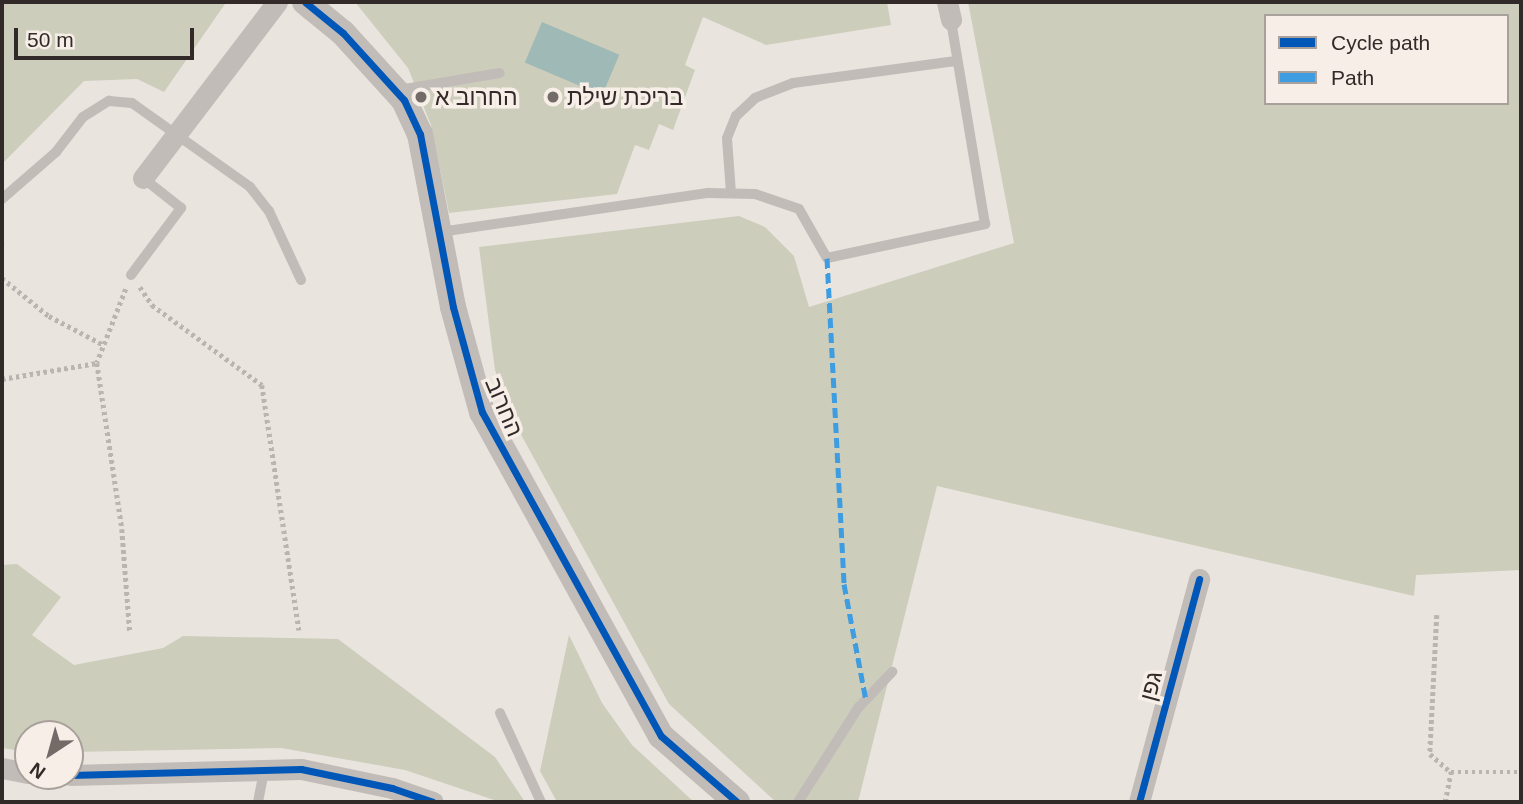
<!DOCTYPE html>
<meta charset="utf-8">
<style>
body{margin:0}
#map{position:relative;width:1523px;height:804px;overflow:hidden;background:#eae4df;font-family:Helvetica,"Noto Sans Hebrew",sans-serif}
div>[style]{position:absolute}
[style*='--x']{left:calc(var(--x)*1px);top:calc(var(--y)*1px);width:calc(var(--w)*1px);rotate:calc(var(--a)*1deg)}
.green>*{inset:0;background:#cccdbb}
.water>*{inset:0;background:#9eb9b6;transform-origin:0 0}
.path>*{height:4.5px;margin-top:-2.25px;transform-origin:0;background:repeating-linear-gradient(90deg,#bbb5b1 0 3.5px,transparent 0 7px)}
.service>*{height:10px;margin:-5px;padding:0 5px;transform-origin:5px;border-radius:5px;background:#c2bcb9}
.minor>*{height:21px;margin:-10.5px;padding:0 10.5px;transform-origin:10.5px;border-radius:10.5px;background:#c2bcb9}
.tertiary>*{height:26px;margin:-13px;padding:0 13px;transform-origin:13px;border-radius:13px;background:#c2bcb9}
.quiet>*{height:5px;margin-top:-2.5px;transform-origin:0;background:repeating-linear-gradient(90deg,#3e9ce0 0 10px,transparent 0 15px)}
.cycleway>*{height:7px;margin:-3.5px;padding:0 3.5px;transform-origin:3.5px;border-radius:3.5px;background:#0057b8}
.dots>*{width:19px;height:19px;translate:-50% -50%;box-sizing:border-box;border:4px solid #f6eee7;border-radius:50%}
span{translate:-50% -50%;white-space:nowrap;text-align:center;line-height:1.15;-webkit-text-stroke:7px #f6eee7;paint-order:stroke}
.poi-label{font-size:23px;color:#322a28}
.left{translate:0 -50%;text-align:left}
.street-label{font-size:23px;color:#322a28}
.frame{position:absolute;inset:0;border:4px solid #322a28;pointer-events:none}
.legend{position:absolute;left:1264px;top:14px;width:245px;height:91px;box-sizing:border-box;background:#f6eee7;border:2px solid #a8a09b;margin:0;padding:9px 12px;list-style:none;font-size:21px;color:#322a28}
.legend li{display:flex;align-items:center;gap:14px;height:35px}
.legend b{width:35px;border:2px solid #a8a09b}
.north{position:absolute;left:14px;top:720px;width:70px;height:70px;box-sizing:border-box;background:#f6eee7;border:2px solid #a8a09b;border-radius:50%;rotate:216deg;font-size:19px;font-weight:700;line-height:28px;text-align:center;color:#322a28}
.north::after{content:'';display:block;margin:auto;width:24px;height:32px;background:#726b68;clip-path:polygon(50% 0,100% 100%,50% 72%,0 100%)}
.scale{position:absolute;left:14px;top:28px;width:180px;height:32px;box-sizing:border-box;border:4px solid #322a28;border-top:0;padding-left:9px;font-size:21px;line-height:24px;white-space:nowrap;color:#322a28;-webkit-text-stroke:5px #f6eee7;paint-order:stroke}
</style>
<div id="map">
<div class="green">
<div style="clip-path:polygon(2px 2px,222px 2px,225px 4px,164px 92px,137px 79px,84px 81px,2px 164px)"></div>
<div style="clip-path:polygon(355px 2px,887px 2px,891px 25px,766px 45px,703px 17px,685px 65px,695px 70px,673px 130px,659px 124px,649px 150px,635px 145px,617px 194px,449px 213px,431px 125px,408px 68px)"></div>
<div style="clip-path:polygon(evenodd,968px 2px,1521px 2px,1521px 570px,1416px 575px,1414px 596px,937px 486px,858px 802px,776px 802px,669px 704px,513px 420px,495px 370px,479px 247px,739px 216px,765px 227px,794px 256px,809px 307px,1014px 243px,968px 2px,1266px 16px,1507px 16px,1507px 103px,1266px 103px,1266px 16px)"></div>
<div style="clip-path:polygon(17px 564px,61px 597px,32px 635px,74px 665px,163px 648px,183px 636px,338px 639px,495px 757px,525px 802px,500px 802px,405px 770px,281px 748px,70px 752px,70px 734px,28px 734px,28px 752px,2px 748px,2px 565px)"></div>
<div style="clip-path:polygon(569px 635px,602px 703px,632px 745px,694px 802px,557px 802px,540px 771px)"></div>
</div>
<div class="water">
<div style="left:542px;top:22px;width:84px;height:44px;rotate:23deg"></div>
</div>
<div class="path">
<div style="--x:2;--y:243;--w:1;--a:90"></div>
<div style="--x:2;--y:278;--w:60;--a:39"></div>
<div style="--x:49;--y:316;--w:62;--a:27.8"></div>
<div style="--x:140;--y:287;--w:22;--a:56"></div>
<div style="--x:152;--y:305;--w:136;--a:36"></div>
<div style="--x:262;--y:385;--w:248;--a:81.4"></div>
<div style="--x:126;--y:289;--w:79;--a:111.4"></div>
<div style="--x:97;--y:363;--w:168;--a:81.4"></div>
<div style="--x:122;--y:529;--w:104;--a:85.6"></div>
<div style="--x:2;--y:379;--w:96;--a:-9.6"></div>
<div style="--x:1437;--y:615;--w:139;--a:92.9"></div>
<div style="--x:1430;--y:754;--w:28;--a:41"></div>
<div style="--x:1445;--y:802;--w:31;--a:-79"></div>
<div style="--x:1451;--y:772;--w:70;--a:0"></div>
</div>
<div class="service">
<div style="--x:399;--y:90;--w:102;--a:-9.6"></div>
<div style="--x:731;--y:193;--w:55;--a:-94.2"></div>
<div style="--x:727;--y:138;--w:24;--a:-68"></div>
<div style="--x:736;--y:116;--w:26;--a:-43"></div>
<div style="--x:755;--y:98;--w:41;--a:-21.5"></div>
<div style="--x:793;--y:83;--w:164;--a:-7.7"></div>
<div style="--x:2;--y:199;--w:72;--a:-41"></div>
<div style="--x:56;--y:152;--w:44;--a:-52.4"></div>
<div style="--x:83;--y:117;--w:31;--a:-32"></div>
<div style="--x:109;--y:101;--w:23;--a:5"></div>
<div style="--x:132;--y:103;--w:145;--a:35.4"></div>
<div style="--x:250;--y:187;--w:31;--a:52"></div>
<div style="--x:269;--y:211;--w:76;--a:65.1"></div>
<div style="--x:440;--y:232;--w:271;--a:-8.3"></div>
<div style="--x:708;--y:193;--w:47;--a:1.2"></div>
<div style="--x:755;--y:194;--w:46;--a:18.8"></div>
<div style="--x:799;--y:209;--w:56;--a:60.3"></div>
<div style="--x:827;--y:258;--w:162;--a:-12.1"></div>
<div style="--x:985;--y:224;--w:207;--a:-99.5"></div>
<div style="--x:131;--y:275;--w:84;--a:-53.3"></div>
<div style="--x:181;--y:208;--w:48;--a:-141.7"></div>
<div style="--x:500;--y:713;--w:98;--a:65.3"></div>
<div style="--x:258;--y:802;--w:32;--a:-79"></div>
<div style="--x:798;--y:802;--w:112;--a:-57.4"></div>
<div style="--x:858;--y:708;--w:50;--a:-46.6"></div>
</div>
<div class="minor">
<div style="--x:947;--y:2;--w:18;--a:77"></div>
<div style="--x:143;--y:178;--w:221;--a:-52.7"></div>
<div style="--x:2;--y:768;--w:26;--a:11"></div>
<div style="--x:70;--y:775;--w:231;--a:-1.5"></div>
<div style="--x:301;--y:769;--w:93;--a:11.8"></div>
<div style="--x:392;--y:788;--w:43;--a:18.9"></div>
<div style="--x:1139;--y:802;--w:231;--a:-74.9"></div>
</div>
<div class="tertiary">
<div style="--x:305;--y:2;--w:49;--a:39.2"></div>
<div style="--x:343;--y:33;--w:91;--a:47.7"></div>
<div style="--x:404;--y:100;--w:38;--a:65"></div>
<div style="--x:420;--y:134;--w:176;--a:79.2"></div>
<div style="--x:453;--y:307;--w:109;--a:74.6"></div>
<div style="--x:482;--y:412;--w:370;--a:61.1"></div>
<div style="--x:661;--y:736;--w:101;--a:41"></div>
</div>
<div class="quiet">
<div style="--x:827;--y:258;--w:326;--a:87"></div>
<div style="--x:844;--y:584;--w:118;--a:79.3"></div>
</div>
<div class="cycleway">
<div style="--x:305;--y:2;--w:49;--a:39.2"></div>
<div style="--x:343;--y:33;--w:91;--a:47.7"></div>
<div style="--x:404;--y:100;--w:38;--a:65"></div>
<div style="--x:420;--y:134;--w:176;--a:79.2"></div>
<div style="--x:453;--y:307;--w:109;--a:74.6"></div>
<div style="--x:482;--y:412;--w:370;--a:61.1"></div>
<div style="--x:661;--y:736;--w:101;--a:41"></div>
<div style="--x:70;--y:775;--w:231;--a:-1.5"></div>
<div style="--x:301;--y:769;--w:93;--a:11.8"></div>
<div style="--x:392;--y:788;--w:43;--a:18.9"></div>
<div style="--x:1139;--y:802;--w:231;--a:-74.9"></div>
</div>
<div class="dots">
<div style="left:421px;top:97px;background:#726b68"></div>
<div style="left:553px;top:97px;background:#726b68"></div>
</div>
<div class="poi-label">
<span class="left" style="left:435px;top:97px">החרוב א</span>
<span class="left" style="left:567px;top:97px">בריכת שילת</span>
</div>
<div class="street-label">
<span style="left:504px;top:407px;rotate:67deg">החרוב</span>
<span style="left:1151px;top:686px;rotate:-75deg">גפן</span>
</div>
<div class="frame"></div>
<ul class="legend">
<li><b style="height:9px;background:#0057b8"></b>Cycle path</li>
<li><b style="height:9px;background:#3e9ce0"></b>Path</li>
</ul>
<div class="north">N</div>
<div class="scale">50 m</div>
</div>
